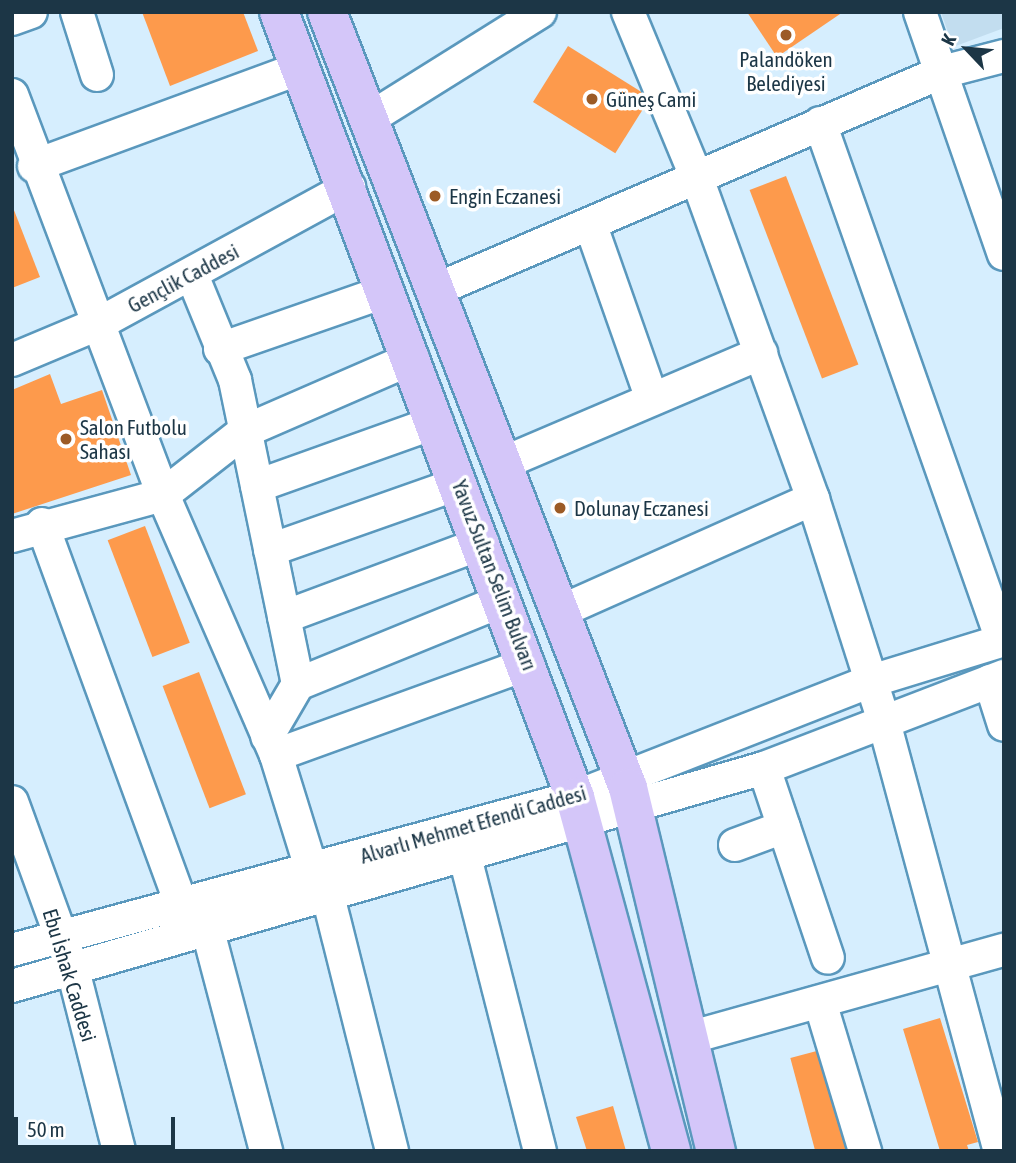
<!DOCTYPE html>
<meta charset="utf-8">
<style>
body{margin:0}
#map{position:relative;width:1016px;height:1163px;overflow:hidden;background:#d6eefe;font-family:"Asap Condensed",sans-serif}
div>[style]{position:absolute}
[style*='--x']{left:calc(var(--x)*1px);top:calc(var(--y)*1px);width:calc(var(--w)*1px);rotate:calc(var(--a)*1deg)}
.built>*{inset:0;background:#c2ddef}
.building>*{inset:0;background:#fd9a4c;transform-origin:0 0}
.roads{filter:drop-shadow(2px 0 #5a98bd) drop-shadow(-2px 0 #5a98bd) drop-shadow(0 2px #5a98bd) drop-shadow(0 -2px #5a98bd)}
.minor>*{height:32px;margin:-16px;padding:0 16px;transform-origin:16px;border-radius:16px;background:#fff}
.major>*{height:38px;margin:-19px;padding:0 19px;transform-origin:19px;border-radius:19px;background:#d4c6f9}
.dots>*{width:19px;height:19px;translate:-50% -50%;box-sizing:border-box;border:4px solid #fff;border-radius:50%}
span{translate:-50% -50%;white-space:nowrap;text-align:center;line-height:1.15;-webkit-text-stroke:7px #fff;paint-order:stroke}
.poi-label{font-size:21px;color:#1c3646}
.left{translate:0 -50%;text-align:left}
.street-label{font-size:21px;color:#1c3646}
.frame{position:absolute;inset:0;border:14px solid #1c3646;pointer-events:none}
.north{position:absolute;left:932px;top:14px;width:70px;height:70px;-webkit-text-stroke:5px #fff;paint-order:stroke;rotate:296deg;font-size:19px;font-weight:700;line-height:28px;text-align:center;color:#1c3646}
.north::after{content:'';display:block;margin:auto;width:24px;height:32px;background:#1c3646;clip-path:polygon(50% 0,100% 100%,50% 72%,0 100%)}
.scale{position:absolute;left:14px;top:1117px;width:161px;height:32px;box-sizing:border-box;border:4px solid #1c3646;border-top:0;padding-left:9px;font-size:21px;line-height:24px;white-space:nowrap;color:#1c3646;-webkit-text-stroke:5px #fff;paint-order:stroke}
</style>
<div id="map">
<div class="built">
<div style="clip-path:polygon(941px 12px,1004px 12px,1004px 28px,953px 47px)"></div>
</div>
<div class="building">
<div style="clip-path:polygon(142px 12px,243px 12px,258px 51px,170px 86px)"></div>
<div style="clip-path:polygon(747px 12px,843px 12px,777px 57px)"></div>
<div style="left:568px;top:46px;width:97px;height:66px;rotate:32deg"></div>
<div style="left:786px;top:176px;width:202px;height:39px;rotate:69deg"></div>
<div style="clip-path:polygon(12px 205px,40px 277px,12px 288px)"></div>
<div style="clip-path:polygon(50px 374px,61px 404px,102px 390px,131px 475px,12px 514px,12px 390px)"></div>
<div style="left:145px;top:526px;width:125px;height:40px;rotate:69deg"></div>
<div style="left:199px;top:672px;width:131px;height:39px;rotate:69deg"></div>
<div style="clip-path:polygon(940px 1018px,978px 1142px,967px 1145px,969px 1151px,940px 1151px,903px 1029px)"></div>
<div style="left:828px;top:1048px;width:106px;height:39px;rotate:75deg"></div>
<div style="clip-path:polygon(613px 1106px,626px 1151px,587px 1151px,576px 1117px)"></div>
</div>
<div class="roads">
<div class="minor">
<div style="--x:77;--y:12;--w:66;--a:72.4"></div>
<div style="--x:628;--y:12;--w:183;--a:67.5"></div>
<div style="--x:698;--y:181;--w:338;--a:70.1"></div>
<div style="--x:813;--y:499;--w:234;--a:72.3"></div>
<div style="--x:884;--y:722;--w:444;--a:74.9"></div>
<div style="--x:920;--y:12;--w:256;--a:70.9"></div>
<div style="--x:12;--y:19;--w:20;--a:-20"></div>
<div style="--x:12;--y:95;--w:428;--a:69.3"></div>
<div style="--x:163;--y:495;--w:283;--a:66.5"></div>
<div style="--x:276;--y:755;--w:121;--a:72.8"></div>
<div style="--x:312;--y:871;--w:30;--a:57"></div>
<div style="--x:328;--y:896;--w:263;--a:75.9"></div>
<div style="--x:367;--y:120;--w:204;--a:-32"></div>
<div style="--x:820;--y:123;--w:548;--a:70.61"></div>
<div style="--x:34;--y:166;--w:284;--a:-20.2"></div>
<div style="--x:591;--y:226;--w:183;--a:70.6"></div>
<div style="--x:192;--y:275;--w:113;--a:67.7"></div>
<div style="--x:235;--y:380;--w:310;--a:78.3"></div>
<div style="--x:298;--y:684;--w:61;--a:120.3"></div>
<div style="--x:433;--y:291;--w:554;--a:-23.28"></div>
<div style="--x:942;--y:72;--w:64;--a:-14.5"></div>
<div style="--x:220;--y:349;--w:177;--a:-19.2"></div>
<div style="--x:12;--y:360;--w:95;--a:-22.8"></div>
<div style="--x:100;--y:323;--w:284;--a:-28.6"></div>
<div style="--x:501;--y:464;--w:283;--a:-23.1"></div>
<div style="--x:257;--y:486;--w:191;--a:-19.6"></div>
<div style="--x:42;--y:524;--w:405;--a:69.9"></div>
<div style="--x:12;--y:536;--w:156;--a:-15.2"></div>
<div style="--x:163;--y:495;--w:104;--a:-38"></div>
<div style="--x:245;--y:431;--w:183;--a:-23.5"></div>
<div style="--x:270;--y:550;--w:201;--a:-19.4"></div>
<div style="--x:559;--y:612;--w:278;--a:-24"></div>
<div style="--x:284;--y:617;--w:212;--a:-20.4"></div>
<div style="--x:990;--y:681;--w:46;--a:72.3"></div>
<div style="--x:298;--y:684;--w:222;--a:-22.2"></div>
<div style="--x:276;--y:755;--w:268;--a:-19.9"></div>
<div style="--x:764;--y:768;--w:200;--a:71.4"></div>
<div style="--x:12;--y:802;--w:179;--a:70"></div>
<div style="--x:73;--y:970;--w:187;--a:75.7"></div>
<div style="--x:735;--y:845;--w:52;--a:-20.2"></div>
<div style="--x:465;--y:857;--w:303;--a:75.7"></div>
<div style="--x:208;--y:931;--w:228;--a:75.2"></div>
<div style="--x:12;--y:950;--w:583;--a:-15.2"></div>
<div style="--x:575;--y:797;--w:318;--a:-21.4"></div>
<div style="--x:871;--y:681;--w:139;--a:-17.1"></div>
<div style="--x:12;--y:986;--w:783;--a:-16.17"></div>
<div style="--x:764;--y:768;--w:257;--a:-21"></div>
<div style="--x:820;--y:1002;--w:156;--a:73.2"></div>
<div style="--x:688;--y:1038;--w:328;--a:-15.6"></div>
</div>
<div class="major">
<div style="--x:279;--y:12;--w:839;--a:69.34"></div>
<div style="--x:575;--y:797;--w:367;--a:74.8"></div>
<div style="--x:327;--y:12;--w:832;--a:68.8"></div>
<div style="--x:628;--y:788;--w:374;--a:76.4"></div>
</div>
</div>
<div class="dots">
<div style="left:786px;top:35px;background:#9c5b26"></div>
<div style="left:592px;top:99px;background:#9c5b26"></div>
<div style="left:435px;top:196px;background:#9c5b26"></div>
<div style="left:66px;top:439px;background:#9c5b26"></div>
<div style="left:560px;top:508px;background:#9c5b26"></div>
</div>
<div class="poi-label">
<span style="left:786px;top:71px">Palandöken<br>Belediyesi</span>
<span class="left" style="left:606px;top:99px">Güneş Cami</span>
<span class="left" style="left:449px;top:196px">Engin Eczanesi</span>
<span class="left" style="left:80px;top:439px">Salon Futbolu<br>Sahası</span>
<span class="left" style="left:574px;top:508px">Dolunay Eczanesi</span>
</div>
<div class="street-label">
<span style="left:183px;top:278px;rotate:-28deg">Gençlik Caddesi</span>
<span style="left:495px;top:575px;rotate:69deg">Yavuz Sultan Selim Bulvarı</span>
<span style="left:473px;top:824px;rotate:-16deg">Alvarlı Mehmet Efendi Caddesi</span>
<span style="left:70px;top:975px;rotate:73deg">Ebu İshak Caddesi</span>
</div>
<div class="frame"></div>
<div class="north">K</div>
<div class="scale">50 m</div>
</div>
